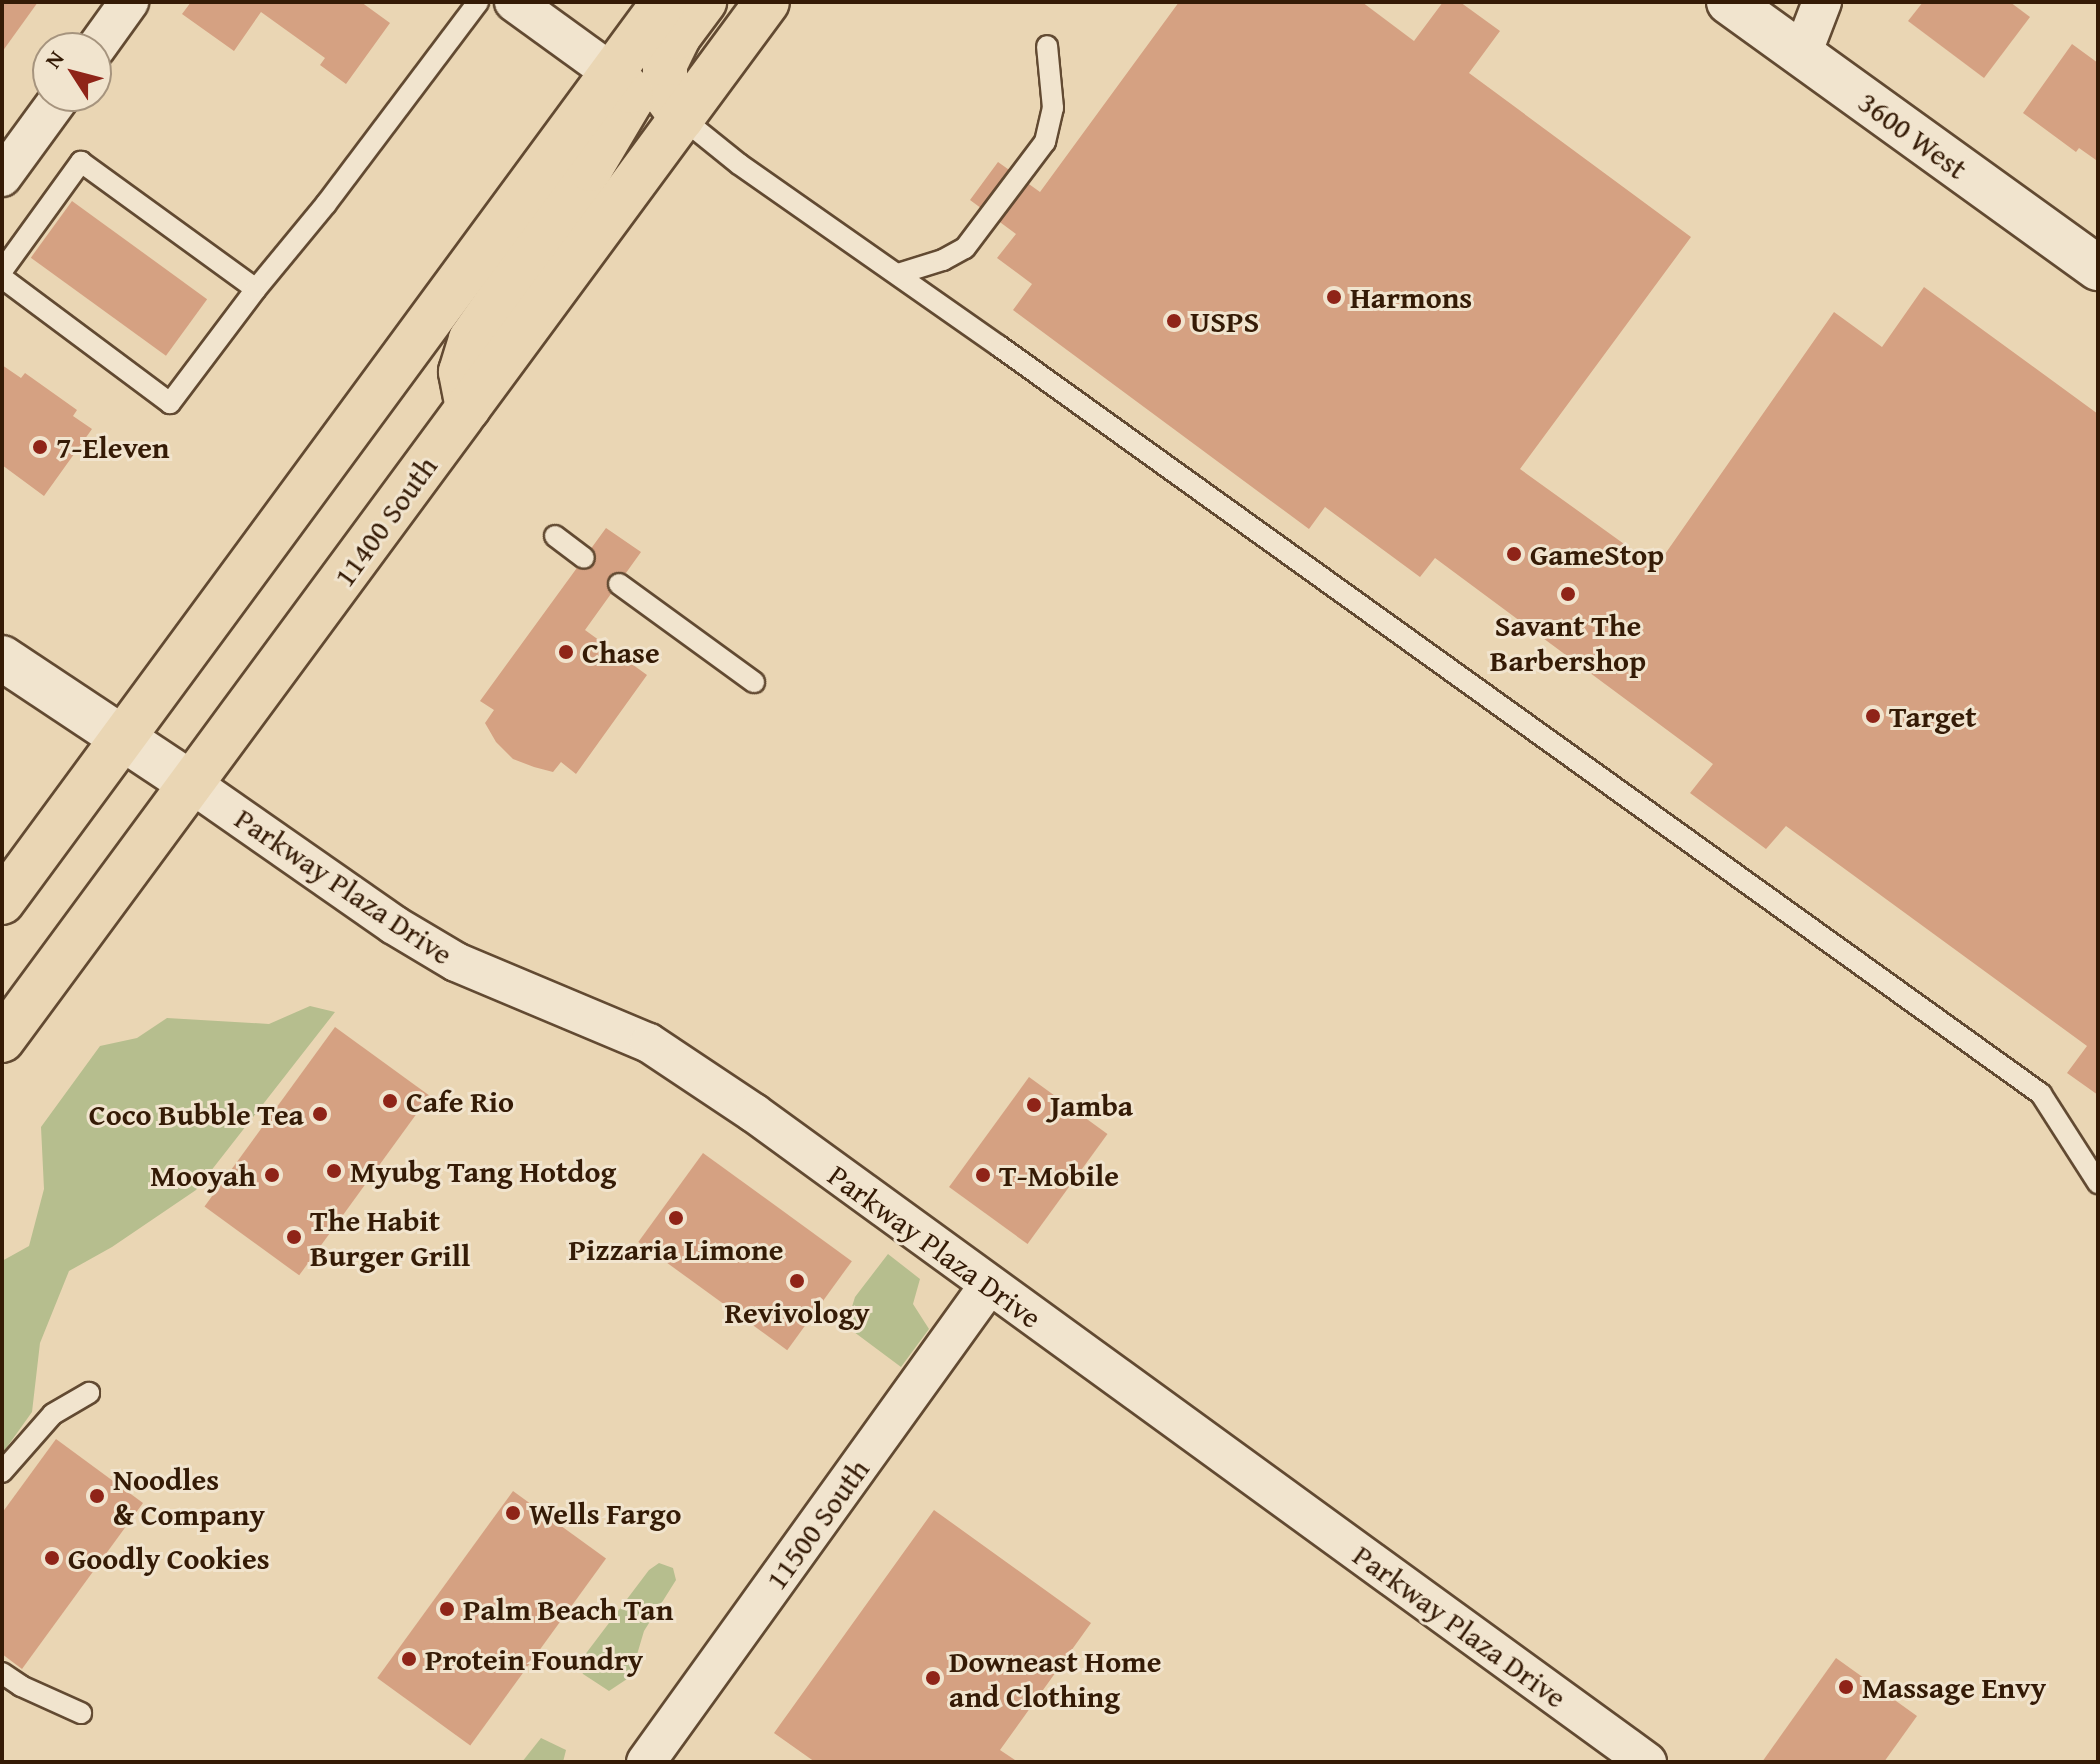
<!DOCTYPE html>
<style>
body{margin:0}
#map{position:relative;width:2100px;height:1764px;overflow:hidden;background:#ead6b4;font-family:"Gentium Book Plus",serif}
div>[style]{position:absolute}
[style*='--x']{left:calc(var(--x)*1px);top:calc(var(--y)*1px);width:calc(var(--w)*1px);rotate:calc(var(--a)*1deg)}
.green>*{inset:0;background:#b6be8e}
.building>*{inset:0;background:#d5a182;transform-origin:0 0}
.roads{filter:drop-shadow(2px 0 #624a32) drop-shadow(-2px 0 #624a32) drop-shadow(0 2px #624a32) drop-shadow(0 -2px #624a32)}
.service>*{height:20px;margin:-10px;padding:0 10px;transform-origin:10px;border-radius:10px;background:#f1e4ce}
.minor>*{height:38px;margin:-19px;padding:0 19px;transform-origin:19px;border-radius:19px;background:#f1e4ce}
.tertiary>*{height:44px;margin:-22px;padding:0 22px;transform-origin:22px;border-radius:22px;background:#f1e4ce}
.secondary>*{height:44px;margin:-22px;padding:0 22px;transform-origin:22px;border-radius:22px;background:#f1e4ce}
.primary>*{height:44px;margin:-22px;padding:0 22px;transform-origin:22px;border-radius:22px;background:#ead6b4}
.dots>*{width:22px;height:22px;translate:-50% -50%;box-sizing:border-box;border:4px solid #f1e4ce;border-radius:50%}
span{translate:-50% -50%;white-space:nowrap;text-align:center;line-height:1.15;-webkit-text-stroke:6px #f1e4ce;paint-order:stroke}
.street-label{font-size:30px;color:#351b06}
.poi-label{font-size:30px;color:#351b06;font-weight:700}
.left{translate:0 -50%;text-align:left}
.right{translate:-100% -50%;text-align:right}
.frame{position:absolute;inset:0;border:4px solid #351b06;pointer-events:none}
.north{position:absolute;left:32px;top:32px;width:80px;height:80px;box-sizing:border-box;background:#f1e4ce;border:2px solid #a6947e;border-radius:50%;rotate:306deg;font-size:22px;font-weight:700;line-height:32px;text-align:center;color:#351b06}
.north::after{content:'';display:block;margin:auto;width:28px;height:36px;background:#8f2418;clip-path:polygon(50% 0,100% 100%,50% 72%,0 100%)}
</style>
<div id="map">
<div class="green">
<div style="clip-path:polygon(310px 1006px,335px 1012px,196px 1190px,112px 1247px,69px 1271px,40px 1343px,32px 1412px,2px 1454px,2px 1261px,29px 1246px,44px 1189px,41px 1127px,100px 1046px,137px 1038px,167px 1018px,269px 1024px)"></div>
<div style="clip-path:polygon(888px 1254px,920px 1279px,913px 1304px,929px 1329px,901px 1367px,846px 1326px,855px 1297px)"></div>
<div style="clip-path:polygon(659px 1563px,673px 1568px,676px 1580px,644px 1631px,636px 1658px,636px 1673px,609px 1691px,583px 1674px,579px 1666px,581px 1660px,649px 1570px)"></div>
<div style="clip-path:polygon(541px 1738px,566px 1750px,563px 1762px,522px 1762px)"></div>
</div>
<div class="building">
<div style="clip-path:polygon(2px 2px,38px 2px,2px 52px)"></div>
<div style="clip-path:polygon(191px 2px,361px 2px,390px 23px,346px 84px,320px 65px,325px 58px,261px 12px,234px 51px,182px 14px)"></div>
<div style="clip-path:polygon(1179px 2px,1362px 2px,1414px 41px,1443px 2px,1460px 2px,1500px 31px,1469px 73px,1691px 237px,1520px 469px,1656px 567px,1834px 312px,1882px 347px,1924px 287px,2098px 414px,2098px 1095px,2067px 1073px,2087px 1046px,1786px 826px,1766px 849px,1690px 793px,1713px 764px,1435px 558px,1420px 577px,1325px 507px,1309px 529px,1013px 310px,1032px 284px,997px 258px,1016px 234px,970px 200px,998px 162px,1040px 192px)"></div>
<div style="clip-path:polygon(1923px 2px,2010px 2px,2030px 17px,1984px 78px,1908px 21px)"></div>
<div style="clip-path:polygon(2072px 44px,2098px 63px,2096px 160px,2079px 148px,2076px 152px,2023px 113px)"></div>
<div style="left:72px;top:201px;width:167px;height:70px;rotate:36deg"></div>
<div style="clip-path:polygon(2px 365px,21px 378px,25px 373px,77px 410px,73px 416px,92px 429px,44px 496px,2px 465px)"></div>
<div style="clip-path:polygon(606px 528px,641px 552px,585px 630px,647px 675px,576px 774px,561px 762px,553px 772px,534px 767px,513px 759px,496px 742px,485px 723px,494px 710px,480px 701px)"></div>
<div style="left:335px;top:1027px;width:117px;height:222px;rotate:36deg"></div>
<div style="left:1029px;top:1077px;width:97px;height:136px;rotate:36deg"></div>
<div style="left:703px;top:1153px;width:184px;height:110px;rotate:36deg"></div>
<div style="clip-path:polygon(56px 1439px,143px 1503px,22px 1669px,2px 1654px,2px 1513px)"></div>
<div style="left:513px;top:1491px;width:115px;height:231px;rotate:36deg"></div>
<div style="clip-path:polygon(934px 1510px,1091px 1623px,1000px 1750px,1018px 1762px,815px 1762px,774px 1733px)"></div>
<div style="clip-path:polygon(1836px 1658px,1917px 1716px,1884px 1762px,1762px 1762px)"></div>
</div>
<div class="roads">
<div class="service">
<div style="--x:682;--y:118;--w:73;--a:38.9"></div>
<div style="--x:739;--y:164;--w:317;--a:35"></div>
<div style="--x:999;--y:346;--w:1283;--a:35.67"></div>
<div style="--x:2041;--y:1094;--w:106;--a:57.4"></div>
<div style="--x:2;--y:271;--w:135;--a:-54.1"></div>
<div style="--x:81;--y:162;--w:216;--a:36"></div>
<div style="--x:256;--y:289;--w:143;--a:127"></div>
<div style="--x:170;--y:403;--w:209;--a:-143.3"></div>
<div style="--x:898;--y:274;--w:47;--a:-17.3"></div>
<div style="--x:943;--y:260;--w:25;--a:-29"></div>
<div style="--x:965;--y:248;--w:133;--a:-53"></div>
<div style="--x:1045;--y:142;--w:35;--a:-77"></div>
<div style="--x:1053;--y:108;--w:62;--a:-95.5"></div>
<div style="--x:256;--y:289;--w:110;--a:-50.5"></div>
<div style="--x:326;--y:204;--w:253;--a:-53"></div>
<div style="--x:555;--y:536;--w:36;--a:37"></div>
<div style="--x:619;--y:584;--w:167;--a:36"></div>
<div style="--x:2;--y:1472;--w:77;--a:-48.7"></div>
<div style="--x:53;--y:1414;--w:42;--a:-30.3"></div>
<div style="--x:2;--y:1673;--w:23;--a:34"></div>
<div style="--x:21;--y:1686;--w:66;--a:24.2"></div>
</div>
<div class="minor">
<div style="--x:514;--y:2;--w:121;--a:35.9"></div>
<div style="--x:96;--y:48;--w:57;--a:-54.3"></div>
<div style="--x:1802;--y:54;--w:56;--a:-69"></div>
<div style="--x:2;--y:177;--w:100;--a:-53.9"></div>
<div style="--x:192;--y:784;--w:246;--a:34.9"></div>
<div style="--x:394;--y:925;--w:72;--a:30.8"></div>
<div style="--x:456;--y:962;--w:209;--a:22.8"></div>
<div style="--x:649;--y:1043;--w:126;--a:33.7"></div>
<div style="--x:754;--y:1113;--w:1104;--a:36.01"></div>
<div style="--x:646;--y:1762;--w:588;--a:-54.28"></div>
</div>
<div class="tertiary">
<div style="--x:2;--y:658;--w:228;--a:33.6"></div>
</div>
<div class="secondary">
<div style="--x:1729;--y:2;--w:455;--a:35.8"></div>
</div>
<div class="primary">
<div style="--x:682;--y:118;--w:29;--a:-126"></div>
<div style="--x:665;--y:95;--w:31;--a:-90"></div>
<div style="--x:665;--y:64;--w:30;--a:-64"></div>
<div style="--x:678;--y:37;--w:44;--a:-53.4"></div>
<div style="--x:468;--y:408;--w:37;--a:-101"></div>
<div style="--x:461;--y:372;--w:34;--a:-73"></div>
<div style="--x:471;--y:339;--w:208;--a:-55"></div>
<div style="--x:590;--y:169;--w:80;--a:-59.3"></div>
<div style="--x:631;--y:100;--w:9;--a:-96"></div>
<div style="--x:630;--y:91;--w:25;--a:-135"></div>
<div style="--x:2;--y:902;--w:1117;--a:-53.66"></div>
<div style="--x:2;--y:1040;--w:1289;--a:-53.61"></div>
</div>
</div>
<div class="dots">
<div style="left:1334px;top:297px;background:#8f2418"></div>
<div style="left:1174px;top:321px;background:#8f2418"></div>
<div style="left:40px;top:447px;background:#8f2418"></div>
<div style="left:1514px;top:554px;background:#8f2418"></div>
<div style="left:1568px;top:594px;background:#8f2418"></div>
<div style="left:566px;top:652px;background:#8f2418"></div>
<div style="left:1873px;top:716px;background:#8f2418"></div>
<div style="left:390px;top:1101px;background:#8f2418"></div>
<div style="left:1034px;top:1105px;background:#8f2418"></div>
<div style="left:320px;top:1114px;background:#8f2418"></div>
<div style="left:334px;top:1171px;background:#8f2418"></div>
<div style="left:272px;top:1175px;background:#8f2418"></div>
<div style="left:983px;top:1175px;background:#8f2418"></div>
<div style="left:676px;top:1218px;background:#8f2418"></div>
<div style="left:294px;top:1237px;background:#8f2418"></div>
<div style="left:797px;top:1281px;background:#8f2418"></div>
<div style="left:97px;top:1496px;background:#8f2418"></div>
<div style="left:513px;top:1513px;background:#8f2418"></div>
<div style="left:52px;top:1558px;background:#8f2418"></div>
<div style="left:447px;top:1609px;background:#8f2418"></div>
<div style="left:409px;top:1659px;background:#8f2418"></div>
<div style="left:933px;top:1678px;background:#8f2418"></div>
<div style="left:1846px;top:1687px;background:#8f2418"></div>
</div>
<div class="street-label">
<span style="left:1913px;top:135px;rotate:36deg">3600 West</span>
<span style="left:385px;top:521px;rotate:-54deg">11400 South</span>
<span style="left:344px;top:886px;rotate:34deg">Parkway Plaza Drive</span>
<span style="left:935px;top:1246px;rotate:36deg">Parkway Plaza Drive</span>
<span style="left:817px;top:1524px;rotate:-54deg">11500 South</span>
<span style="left:1460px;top:1626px;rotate:36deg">Parkway Plaza Drive</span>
</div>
<div class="poi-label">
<span class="left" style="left:1350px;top:297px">Harmons</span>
<span class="left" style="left:1190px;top:321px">USPS</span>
<span class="left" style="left:56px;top:447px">7-Eleven</span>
<span class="left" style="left:1530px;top:554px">GameStop</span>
<span style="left:1568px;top:642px">Savant The<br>Barbershop</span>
<span class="left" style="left:582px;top:652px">Chase</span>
<span class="left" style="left:1889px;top:716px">Target</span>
<span class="left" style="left:406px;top:1101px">Cafe Rio</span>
<span class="left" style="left:1050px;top:1105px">Jamba</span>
<span class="right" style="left:304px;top:1114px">Coco Bubble Tea</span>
<span class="left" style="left:350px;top:1171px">Myubg Tang Hotdog</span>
<span class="right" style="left:256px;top:1175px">Mooyah</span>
<span class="left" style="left:999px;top:1175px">T-Mobile</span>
<span class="left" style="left:310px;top:1237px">The Habit<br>Burger Grill</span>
<span style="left:676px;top:1249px">Pizzaria Limone</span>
<span style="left:797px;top:1312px">Revivology</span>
<span class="left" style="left:113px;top:1496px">Noodles<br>&amp; Company</span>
<span class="left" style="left:529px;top:1513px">Wells Fargo</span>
<span class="left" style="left:68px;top:1558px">Goodly Cookies</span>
<span class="left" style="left:463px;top:1609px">Palm Beach Tan</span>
<span class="left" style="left:425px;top:1659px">Protein Foundry</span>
<span class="left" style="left:949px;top:1678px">Downeast Home<br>and Clothing</span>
<span class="left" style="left:1862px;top:1687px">Massage Envy</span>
</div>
<div class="frame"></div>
<div class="north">N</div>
</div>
